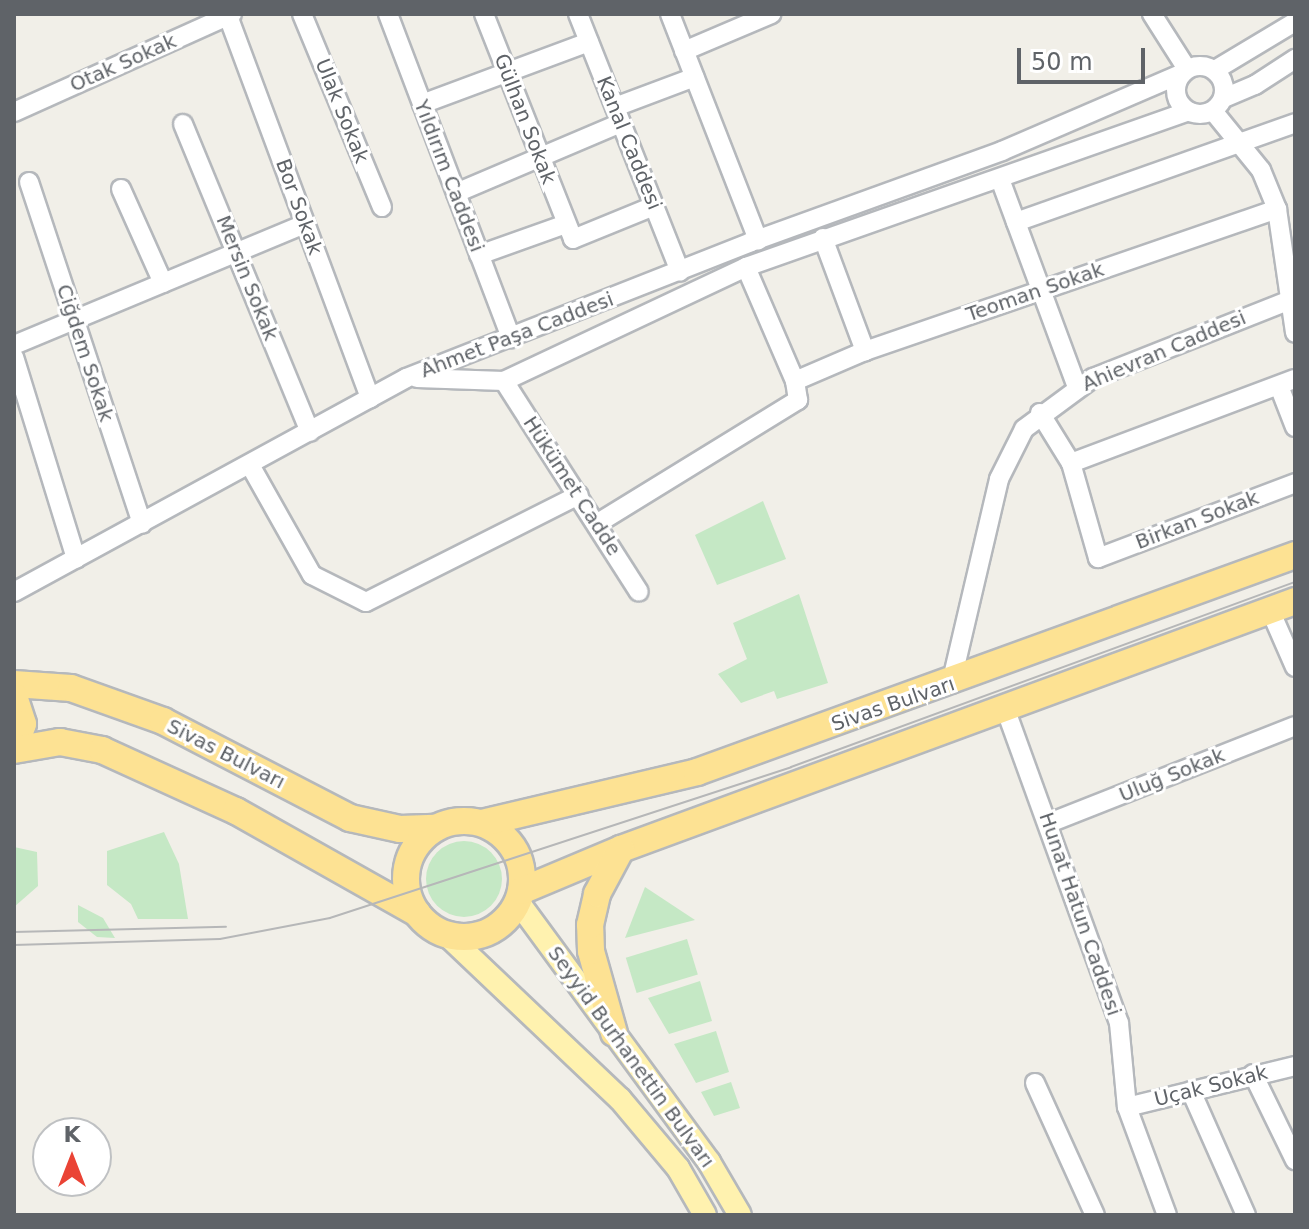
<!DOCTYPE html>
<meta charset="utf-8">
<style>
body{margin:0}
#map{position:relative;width:1309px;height:1229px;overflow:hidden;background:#f1efe8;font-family:"DejaVu Sans",sans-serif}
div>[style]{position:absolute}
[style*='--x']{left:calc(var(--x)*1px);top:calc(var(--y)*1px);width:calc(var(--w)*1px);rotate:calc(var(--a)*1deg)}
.green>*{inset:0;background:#c5e8c5;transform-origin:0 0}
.round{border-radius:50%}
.roads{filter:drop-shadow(2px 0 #b5b8bc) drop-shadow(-2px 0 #b5b8bc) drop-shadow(0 2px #b5b8bc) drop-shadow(0 -2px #b5b8bc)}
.minor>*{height:18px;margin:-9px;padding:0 9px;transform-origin:9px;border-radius:9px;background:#fff}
.minor>.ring{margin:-9px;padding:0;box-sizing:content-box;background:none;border:18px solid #fff;border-radius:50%}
.major>*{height:22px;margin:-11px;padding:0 11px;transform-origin:11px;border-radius:11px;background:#fff2af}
.highway>*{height:26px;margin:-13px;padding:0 13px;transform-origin:13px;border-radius:13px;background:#fde293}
.highway>.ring{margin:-13px;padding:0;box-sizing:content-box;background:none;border:26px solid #fde293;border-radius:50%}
.tram>*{height:2px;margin:-1px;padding:0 1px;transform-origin:1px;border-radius:1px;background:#b6b7b8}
span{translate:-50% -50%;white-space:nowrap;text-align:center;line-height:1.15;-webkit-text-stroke:6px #fff;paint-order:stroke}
.street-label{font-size:20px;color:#5f6368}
.frame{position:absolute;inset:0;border:16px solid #5f6368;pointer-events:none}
.north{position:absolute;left:32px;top:1117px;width:80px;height:80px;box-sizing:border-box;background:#fff;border:2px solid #bfc1c3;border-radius:50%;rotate:0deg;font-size:22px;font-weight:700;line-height:32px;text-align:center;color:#5f6368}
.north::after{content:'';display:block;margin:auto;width:28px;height:36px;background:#ea4335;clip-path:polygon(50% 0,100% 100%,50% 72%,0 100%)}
.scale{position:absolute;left:1017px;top:48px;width:128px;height:36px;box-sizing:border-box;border:4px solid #5f6368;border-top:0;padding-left:10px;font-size:24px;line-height:28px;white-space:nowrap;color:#5f6368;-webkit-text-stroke:6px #fff;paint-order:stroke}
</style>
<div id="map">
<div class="green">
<div style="clip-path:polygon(763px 501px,786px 559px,717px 585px,695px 535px)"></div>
<div style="clip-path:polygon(799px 594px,828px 683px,777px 699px,774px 691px,741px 703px,718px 674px,747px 659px,733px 623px)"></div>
<div style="clip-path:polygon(164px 832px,179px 864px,188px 919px,138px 919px,131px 904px,107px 885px,107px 851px)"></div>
<div class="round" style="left:426px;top:841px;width:76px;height:76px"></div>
<div style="clip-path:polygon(14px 847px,37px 852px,38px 886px,14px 907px)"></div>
<div style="clip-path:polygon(645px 887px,695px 920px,625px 938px)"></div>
<div style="clip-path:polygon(78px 905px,103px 918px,115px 938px,97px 937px,78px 922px)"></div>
<div style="left:687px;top:939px;width:37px;height:64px;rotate:73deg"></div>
<div style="clip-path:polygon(700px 981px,712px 1021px,669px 1034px,648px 998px)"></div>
<div style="clip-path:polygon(716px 1031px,729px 1072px,696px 1083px,674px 1044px)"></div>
<div style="clip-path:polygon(731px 1082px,740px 1108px,714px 1116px,701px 1092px)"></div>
</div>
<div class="roads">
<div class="minor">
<div style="--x:302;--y:14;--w:209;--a:67.5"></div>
<div style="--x:388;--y:14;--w:347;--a:69.2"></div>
<div style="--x:484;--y:14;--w:242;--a:68.4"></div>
<div style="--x:573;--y:239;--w:87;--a:-22.2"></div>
<div style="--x:578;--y:14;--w:277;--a:68.4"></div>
<div style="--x:670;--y:14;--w:243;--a:68.7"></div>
<div style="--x:1152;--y:14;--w:65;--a:57.5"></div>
<div style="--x:228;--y:16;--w:408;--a:69.6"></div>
<div style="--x:684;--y:51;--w:95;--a:-23"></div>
<div class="ring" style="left:1176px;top:66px;width:30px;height:30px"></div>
<div style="--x:1215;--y:70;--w:93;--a:-31"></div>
<div style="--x:1224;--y:98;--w:34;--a:-23"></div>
<div style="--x:1255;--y:85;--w:48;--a:-33"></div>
<div style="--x:422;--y:104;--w:178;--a:-20.4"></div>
<div style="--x:615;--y:107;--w:85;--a:-20.6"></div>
<div style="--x:1213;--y:111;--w:76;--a:50.9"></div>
<div style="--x:1261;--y:170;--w:42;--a:67.7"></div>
<div style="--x:1277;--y:209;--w:125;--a:81.7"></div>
<div style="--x:14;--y:112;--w:239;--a:-24.2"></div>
<div style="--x:183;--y:124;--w:333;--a:67.6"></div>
<div style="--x:1000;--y:179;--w:222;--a:69.7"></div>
<div style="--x:29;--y:182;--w:360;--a:71.7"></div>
<div style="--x:121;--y:189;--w:103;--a:65.9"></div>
<div style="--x:456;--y:193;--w:179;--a:-23"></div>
<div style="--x:1016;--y:222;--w:296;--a:-19.5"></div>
<div style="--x:823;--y:238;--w:121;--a:69.6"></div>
<div style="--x:479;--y:255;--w:92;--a:-19.6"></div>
<div style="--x:14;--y:345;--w:315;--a:-22.6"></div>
<div style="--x:14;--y:357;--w:211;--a:72.9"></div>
<div style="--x:417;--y:378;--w:87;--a:2"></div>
<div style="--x:504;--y:381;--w:268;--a:-25.2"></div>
<div style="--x:746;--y:267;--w:469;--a:-19.4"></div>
<div style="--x:504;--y:381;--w:250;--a:57.4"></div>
<div style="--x:795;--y:381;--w:76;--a:-23.2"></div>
<div style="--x:865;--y:351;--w:436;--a:-19"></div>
<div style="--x:1279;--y:386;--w:44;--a:68.7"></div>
<div style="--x:1040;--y:413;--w:59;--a:58.2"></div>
<div style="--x:1071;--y:463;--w:99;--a:74.1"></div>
<div style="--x:1098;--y:558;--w:211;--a:-20.8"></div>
<div style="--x:1071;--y:463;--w:239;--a:-20.6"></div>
<div style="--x:250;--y:465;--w:126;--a:60.6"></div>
<div style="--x:312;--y:575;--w:60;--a:26.6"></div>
<div style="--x:366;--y:602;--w:238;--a:-26.7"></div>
<div style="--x:598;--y:523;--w:235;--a:-31.6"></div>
<div style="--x:798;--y:400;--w:19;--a:-99"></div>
<div style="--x:795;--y:381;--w:124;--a:-113.3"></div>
<div style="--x:14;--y:592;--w:447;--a:-28.6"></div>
<div style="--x:406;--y:378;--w:371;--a:-21.5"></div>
<div style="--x:751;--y:242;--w:267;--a:-19.9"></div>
<div style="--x:1002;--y:151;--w:195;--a:-23.3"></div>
<div style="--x:1270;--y:610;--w:62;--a:66.3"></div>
<div style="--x:951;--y:684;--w:211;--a:-76.8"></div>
<div style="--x:999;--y:479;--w:56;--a:-63.4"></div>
<div style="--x:1024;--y:429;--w:86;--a:-36.5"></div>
<div style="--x:1093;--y:378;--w:217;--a:-21.6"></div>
<div style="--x:1005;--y:708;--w:335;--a:70.1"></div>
<div style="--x:1119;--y:1023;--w:84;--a:84.6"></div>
<div style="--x:1127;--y:1107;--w:115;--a:69.7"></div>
<div style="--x:1049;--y:823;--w:264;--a:-21.5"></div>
<div style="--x:1253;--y:1074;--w:96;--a:64"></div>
<div style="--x:1035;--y:1083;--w:145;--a:65.6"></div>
<div style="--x:1191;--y:1091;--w:136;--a:66.1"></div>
<div style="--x:1127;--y:1107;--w:173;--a:-13.7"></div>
</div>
<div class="major">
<div style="--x:518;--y:902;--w:323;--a:53.7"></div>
<div style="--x:709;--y:1162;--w:61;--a:59.7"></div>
<div style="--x:446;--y:934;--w:240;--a:43.5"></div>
<div style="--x:620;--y:1099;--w:90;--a:50"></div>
<div style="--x:678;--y:1168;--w:54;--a:60.1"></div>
</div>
<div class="highway">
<div style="--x:14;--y:684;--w:57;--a:4"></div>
<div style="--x:71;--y:688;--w:98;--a:19.7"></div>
<div style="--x:163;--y:721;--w:211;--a:27.4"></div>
<div style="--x:350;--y:818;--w:51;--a:12.4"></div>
<div style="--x:400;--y:829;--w:35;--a:-2"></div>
<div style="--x:14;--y:696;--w:29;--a:72"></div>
<div style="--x:23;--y:724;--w:26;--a:111"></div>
<div style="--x:14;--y:750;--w:47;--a:-9.9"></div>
<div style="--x:60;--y:742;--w:43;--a:10.8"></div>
<div style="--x:102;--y:750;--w:147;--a:24.5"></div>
<div style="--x:236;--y:811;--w:208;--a:29.4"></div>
<div class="ring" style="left:406px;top:821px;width:90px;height:90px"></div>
<div style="--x:482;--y:823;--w:221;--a:-13.3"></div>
<div style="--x:697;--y:772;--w:636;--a:-19.94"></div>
<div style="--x:521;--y:891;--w:108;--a:-22.8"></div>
<div style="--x:621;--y:849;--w:718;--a:-20.2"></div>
<div style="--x:614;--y:1033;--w:85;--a:-105.7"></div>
<div style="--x:591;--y:951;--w:26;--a:-92"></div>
<div style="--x:590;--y:925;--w:32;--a:-77"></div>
<div style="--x:597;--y:894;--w:51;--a:-61.9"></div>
</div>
</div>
<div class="tram">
<div style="--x:14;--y:932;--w:212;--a:-1.4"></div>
<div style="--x:14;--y:945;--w:206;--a:-1.7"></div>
<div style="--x:220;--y:939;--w:112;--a:-10.8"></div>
<div style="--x:330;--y:918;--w:485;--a:-18.1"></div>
<div style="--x:791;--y:767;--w:537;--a:-20.16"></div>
</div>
<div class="street-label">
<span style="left:123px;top:63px;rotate:-24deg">Otak Sokak</span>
<span style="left:342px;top:111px;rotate:68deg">Ulak Sokak</span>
<span style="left:525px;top:119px;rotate:69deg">Gülhan Sokak</span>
<span style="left:629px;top:143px;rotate:68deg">Kanal Caddesi</span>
<span style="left:449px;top:176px;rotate:69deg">Yıldırım Caddesi</span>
<span style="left:299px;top:207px;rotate:70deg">Bor Sokak</span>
<span style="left:247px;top:278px;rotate:68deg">Mersin Sokak</span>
<span style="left:1035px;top:292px;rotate:-19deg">Teoman Sokak</span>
<span style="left:517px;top:335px;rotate:-21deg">Ahmet Paşa Caddesi</span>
<span style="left:1164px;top:351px;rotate:-23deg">Ahievran Caddesi</span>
<span style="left:85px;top:353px;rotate:72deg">Ciğdem Sokak</span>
<span style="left:572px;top:486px;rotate:57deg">Hükümet Cadde</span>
<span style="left:1197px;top:520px;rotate:-21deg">Birkan Sokak</span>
<span style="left:893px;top:704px;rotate:-19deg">Sivas Bulvarı</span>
<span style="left:226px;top:754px;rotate:27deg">Sivas Bulvarı</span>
<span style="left:1172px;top:775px;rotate:-22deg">Uluğ Sokak</span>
<span style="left:1080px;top:914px;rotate:71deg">Hunat Hatun Caddesi</span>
<span style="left:631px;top:1057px;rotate:54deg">Seyyid Burhanettin Bulvarı</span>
<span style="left:1211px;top:1086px;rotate:-14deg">Uçak Sokak</span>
</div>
<div class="frame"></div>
<div class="north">K</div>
<div class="scale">50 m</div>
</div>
